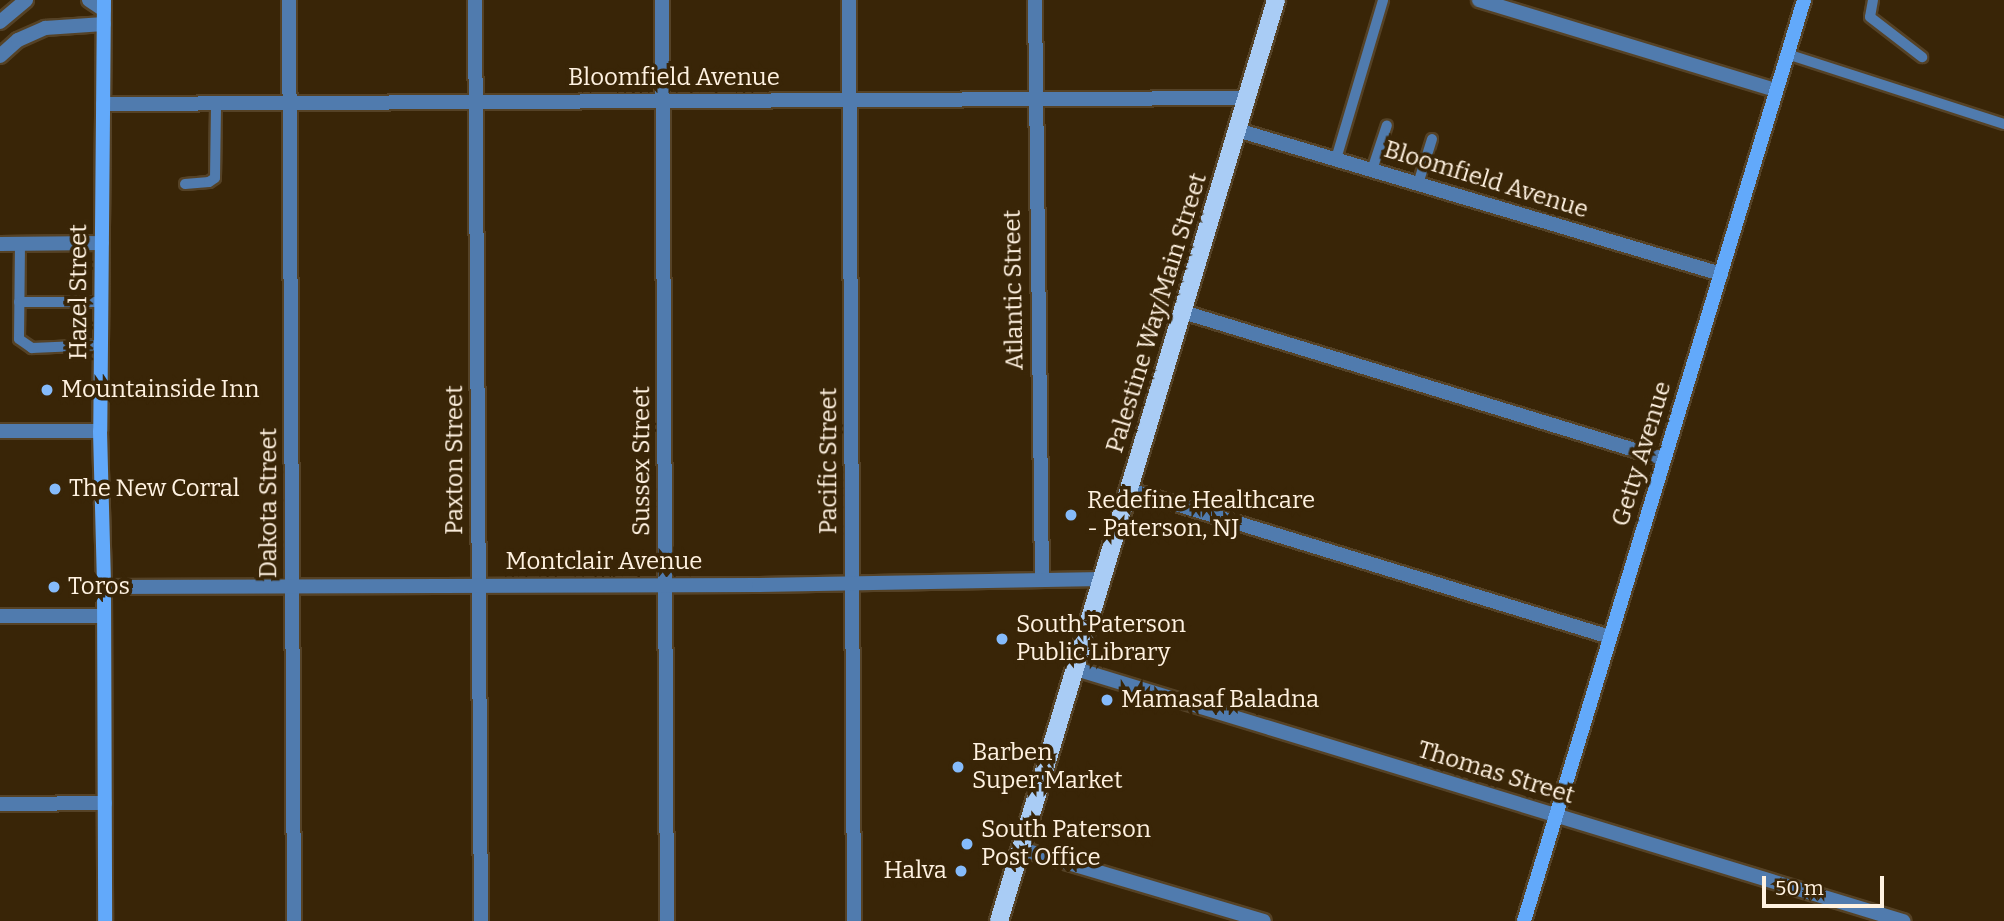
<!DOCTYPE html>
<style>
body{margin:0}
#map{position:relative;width:2004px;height:921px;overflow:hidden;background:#392507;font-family:Bitter,serif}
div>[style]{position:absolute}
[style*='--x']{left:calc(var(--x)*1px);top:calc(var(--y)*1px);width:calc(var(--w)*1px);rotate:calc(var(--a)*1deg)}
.roads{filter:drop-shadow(2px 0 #554226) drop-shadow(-2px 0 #554226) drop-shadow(0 2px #554226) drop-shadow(0 -2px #554226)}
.lane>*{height:10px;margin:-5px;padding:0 5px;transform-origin:5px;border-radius:5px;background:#507bae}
.street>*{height:14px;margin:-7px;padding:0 7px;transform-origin:7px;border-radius:7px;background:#507bae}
.secondary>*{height:14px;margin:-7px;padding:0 7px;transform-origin:7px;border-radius:7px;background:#62a9fa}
.primary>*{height:18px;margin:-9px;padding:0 9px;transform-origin:9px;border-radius:9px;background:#a9ccf5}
.dots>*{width:19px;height:19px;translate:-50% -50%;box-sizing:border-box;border:4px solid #392507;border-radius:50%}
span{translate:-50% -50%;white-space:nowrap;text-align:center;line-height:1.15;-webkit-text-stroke:7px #392507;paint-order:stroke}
.street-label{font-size:24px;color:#fff2e1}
.poi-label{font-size:24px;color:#fff2e1}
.left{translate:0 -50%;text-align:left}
.right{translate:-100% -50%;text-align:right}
.scale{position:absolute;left:1762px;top:876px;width:122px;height:32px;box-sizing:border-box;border:4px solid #fff2e1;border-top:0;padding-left:9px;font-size:21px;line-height:24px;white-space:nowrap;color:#fff2e1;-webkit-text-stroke:5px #392507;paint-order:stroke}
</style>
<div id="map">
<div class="roads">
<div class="lane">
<div style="--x:1873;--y:0;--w:17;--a:100"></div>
<div style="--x:1870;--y:17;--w:66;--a:37.6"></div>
<div style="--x:1787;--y:54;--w:228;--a:17.9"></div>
<div style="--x:1336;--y:159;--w:166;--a:-73.5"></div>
<div style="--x:1372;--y:170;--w:47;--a:-71.6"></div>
<div style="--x:185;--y:184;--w:24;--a:-5"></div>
<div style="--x:209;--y:182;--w:7;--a:-34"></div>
<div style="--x:215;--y:178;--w:75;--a:-89.2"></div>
<div style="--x:1418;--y:184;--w:47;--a:-72.7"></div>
<div style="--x:20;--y:244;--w:95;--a:90.6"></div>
<div style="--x:19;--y:339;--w:16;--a:35"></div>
<div style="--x:32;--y:348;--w:69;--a:-2.5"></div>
<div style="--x:19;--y:302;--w:82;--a:0"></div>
</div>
<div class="street">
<div style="--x:89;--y:0;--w:18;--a:34"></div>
<div style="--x:289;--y:0;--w:921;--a:89.69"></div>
<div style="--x:475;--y:0;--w:921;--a:89.63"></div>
<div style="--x:662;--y:0;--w:921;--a:89.69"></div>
<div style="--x:849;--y:0;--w:921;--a:89.69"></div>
<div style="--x:1035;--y:0;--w:580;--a:89.31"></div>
<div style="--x:1479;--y:0;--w:310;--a:16.9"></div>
<div style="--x:0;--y:22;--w:34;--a:-40"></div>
<div style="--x:0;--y:56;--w:24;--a:-42"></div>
<div style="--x:18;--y:40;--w:30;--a:-24"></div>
<div style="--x:45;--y:28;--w:59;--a:-3.9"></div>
<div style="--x:103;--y:104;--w:1143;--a:-0.3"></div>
<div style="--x:1237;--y:130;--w:505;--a:16.57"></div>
<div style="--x:0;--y:244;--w:102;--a:-0.6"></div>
<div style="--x:1183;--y:312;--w:503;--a:16.99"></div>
<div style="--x:0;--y:431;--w:100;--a:0"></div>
<div style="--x:1130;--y:490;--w:502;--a:17.03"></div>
<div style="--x:104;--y:587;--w:655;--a:-0.17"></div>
<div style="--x:759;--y:585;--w:344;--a:-1"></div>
<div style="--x:0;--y:616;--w:104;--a:0"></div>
<div style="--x:1076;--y:669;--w:865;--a:16.95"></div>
<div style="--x:0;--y:804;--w:105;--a:-0.5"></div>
<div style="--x:1021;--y:849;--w:253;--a:16.5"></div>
</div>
<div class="secondary">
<div style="--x:104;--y:0;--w:431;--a:90.5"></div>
<div style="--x:100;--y:431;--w:156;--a:88.5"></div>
<div style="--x:104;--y:587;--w:334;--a:89.8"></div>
<div style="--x:1524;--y:921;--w:963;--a:-73.09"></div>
</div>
<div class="primary">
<div style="--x:999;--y:921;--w:962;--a:-73.26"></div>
</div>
</div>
<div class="dots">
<div style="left:47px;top:390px;background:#85bbfb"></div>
<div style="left:55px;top:489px;background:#85bbfb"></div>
<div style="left:1071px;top:515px;background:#85bbfb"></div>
<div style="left:54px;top:587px;background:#85bbfb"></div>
<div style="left:1002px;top:639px;background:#85bbfb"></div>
<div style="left:1107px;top:700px;background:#85bbfb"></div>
<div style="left:958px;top:767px;background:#85bbfb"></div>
<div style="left:967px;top:844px;background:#85bbfb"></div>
<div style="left:961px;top:871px;background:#85bbfb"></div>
</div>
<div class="street-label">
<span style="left:674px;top:78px">Bloomfield Avenue</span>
<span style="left:1486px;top:180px;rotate:17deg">Bloomfield Avenue</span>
<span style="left:1014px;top:290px;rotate:-91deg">Atlantic Street</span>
<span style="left:79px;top:292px;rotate:-90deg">Hazel Street</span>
<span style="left:1157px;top:313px;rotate:-73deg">Palestine Way/Main Street</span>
<span style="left:1642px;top:454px;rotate:-73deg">Getty Avenue</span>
<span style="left:455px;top:460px;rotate:-90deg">Paxton Street</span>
<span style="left:642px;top:461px;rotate:-90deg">Sussex Street</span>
<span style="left:829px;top:461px;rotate:-90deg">Pacific Street</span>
<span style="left:269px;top:503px;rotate:-90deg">Dakota Street</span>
<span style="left:604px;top:562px">Montclair Avenue</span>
<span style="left:1496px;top:773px;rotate:17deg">Thomas Street</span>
</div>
<div class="poi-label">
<span class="left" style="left:61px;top:390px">Mountainside Inn</span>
<span class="left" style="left:69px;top:489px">The New Corral</span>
<span class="left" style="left:1087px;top:515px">Redefine Healthcare<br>- Paterson, NJ</span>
<span class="left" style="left:68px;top:587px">Toros</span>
<span class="left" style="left:1016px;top:639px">South Paterson<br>Public Library</span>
<span class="left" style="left:1121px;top:700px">Mamasaf Baladna</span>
<span class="left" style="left:972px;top:767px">Barben<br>Super Market</span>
<span class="left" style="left:981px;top:844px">South Paterson<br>Post Office</span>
<span class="right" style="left:947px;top:871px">Halva</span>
</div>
<div class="scale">50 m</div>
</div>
